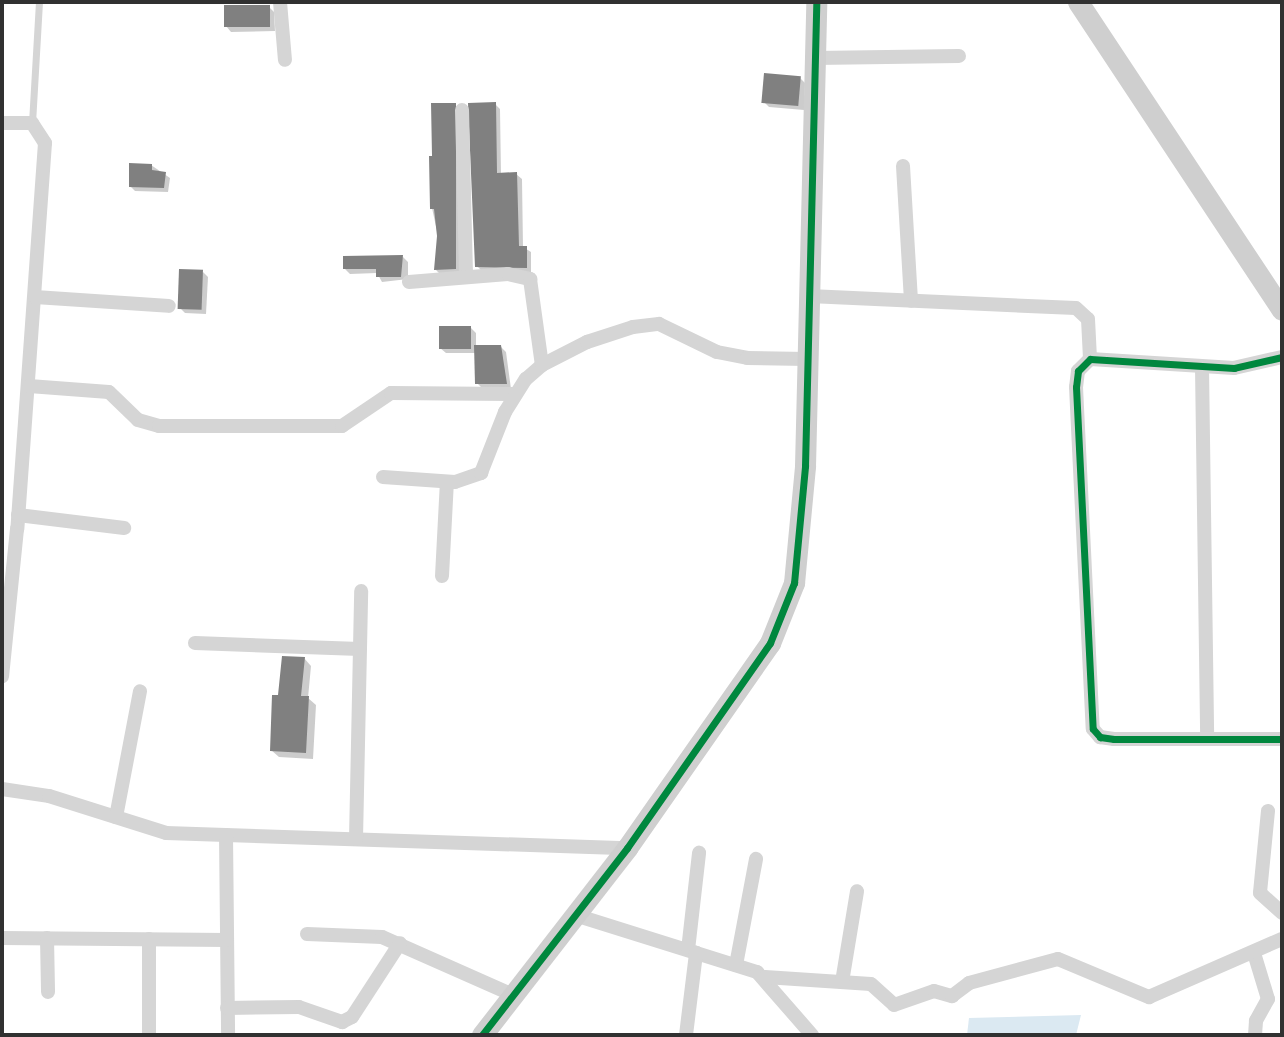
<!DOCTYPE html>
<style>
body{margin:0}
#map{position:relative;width:1284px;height:1037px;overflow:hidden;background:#fff;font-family:Poppins,sans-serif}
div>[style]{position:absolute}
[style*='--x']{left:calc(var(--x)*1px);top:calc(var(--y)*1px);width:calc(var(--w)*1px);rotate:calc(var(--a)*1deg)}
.water>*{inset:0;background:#dbe9f2}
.shadow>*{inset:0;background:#0003}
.building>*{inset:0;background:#808080;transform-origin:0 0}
.lane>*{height:7px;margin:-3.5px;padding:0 3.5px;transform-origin:3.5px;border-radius:3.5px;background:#d5d5d5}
.street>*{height:14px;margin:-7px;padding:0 7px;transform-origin:7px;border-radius:7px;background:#d5d5d5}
.secondary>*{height:21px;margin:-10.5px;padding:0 10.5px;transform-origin:10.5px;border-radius:10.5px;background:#cfcfcf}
.cycleway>*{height:7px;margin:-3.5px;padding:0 3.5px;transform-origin:3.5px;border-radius:3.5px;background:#00873e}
span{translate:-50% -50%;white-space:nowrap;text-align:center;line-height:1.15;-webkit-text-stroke:7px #fff;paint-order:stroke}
.frame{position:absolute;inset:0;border:4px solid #313131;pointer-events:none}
</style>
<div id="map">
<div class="water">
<div style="clip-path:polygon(1081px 1015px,1076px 1035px,967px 1035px,969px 1018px)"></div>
</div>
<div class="shadow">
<div style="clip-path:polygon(269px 7px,274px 12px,275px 31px,231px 32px,226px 26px)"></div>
<div style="clip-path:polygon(800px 78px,805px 83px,804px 110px,769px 107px,764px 102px)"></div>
<div style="clip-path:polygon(495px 104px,500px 109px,501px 175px,516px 174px,522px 179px,523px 247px,531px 252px,531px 273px,482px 271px,477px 266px)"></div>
<div style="clip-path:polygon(455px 105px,460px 110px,461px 273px,441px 275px,436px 270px,438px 236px,432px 208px,434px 157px)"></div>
<div style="clip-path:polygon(151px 165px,170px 178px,168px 192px,135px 191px,130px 186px)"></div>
<div style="clip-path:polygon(403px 257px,408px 262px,408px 279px,382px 282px,377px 273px,350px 274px,345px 269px)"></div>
<div style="clip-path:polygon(203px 272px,208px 277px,206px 314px,185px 313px,180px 308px)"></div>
<div style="clip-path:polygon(471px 328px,476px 333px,476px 347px,501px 347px,506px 352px,511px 389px,482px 388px,477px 383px,476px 353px,446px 353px,440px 348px)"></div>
<div style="clip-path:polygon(304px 658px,311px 666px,308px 698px,316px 705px,313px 759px,279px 757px,271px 750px,279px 697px)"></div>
</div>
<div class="building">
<div style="left:270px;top:5px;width:22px;height:46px;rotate:90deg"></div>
<div style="left:764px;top:73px;width:37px;height:30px;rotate:5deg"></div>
<div style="clip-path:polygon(496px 102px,497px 173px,517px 172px,519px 246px,527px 246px,527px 268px,475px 267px,468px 103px)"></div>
<div style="clip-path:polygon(431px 103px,456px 103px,456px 269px,434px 270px,437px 236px,434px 209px,430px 209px,429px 156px,432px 156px)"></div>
<div style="clip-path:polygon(129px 163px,152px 164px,152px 170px,166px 172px,164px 188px,129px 187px)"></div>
<div style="clip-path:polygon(403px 255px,401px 277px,376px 277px,376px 269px,343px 269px,343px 256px)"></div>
<div style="left:179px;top:269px;width:24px;height:40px;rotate:2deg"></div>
<div style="left:439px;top:326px;width:32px;height:23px"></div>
<div style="clip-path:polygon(474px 345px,501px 345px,507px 384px,475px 384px)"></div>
<div style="clip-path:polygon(282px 656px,305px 657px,301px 696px,309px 696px,306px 753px,270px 751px,272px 695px,278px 695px)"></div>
</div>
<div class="lane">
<div style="--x:32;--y:123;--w:121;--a:-86.7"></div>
</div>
<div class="street">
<div style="--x:280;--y:2;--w:58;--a:85.1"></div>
<div style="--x:815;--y:58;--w:144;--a:-0.8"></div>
<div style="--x:462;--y:110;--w:167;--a:88.6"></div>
<div style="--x:2;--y:123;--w:30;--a:0"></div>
<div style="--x:32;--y:123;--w:24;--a:57"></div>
<div style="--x:45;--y:143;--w:387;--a:94.1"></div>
<div style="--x:17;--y:529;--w:148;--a:95.8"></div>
<div style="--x:903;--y:166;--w:135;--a:86.6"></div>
<div style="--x:409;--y:282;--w:99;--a:-4.6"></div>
<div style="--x:508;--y:274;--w:23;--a:13"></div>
<div style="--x:530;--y:279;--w:87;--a:82.1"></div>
<div style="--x:809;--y:296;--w:267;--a:2.6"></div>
<div style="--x:1076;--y:308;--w:16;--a:43"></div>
<div style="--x:1088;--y:319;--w:40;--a:87.1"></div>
<div style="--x:35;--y:297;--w:134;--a:3.8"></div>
<div style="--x:1282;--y:357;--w:49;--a:167.1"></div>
<div style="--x:1234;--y:368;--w:144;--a:-176.4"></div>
<div style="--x:1090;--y:359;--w:17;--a:135"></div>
<div style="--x:1078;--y:371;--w:16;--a:97"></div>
<div style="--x:1076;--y:387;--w:342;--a:87.2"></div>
<div style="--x:1093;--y:729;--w:11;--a:49"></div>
<div style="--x:1100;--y:737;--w:14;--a:8"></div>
<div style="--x:1114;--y:739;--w:168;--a:0"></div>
<div style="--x:1202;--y:367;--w:372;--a:89.2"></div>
<div style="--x:29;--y:386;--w:80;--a:4.3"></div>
<div style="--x:109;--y:392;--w:40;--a:44"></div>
<div style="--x:138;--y:420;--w:22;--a:16"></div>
<div style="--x:159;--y:426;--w:183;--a:0"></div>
<div style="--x:342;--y:426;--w:59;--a:-34"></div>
<div style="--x:391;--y:393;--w:124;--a:0.5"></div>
<div style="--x:383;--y:477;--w:72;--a:4"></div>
<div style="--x:455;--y:482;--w:28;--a:-19"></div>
<div style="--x:481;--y:473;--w:66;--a:-68.5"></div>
<div style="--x:505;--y:412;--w:39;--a:-58"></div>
<div style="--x:526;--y:379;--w:21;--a:-41"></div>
<div style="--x:542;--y:365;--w:51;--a:-27.1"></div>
<div style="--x:587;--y:342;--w:48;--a:-18.1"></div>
<div style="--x:633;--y:327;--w:26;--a:-7"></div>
<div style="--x:659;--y:324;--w:64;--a:25.8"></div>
<div style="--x:717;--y:352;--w:31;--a:11"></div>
<div style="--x:747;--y:358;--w:60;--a:1"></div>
<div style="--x:18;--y:515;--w:107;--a:7"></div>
<div style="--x:442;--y:576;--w:94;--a:-87"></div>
<div style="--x:195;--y:643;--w:165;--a:2.1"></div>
<div style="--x:2;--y:789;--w:48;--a:8.5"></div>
<div style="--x:49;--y:796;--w:123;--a:17.5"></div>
<div style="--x:166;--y:833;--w:461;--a:1.9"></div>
<div style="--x:1268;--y:811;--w:82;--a:95.6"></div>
<div style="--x:1260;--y:893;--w:30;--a:42"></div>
<div style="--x:116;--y:817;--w:128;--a:-79.2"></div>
<div style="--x:226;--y:835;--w:200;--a:89.4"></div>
<div style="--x:356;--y:839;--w:248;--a:-88.8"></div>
<div style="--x:575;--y:915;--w:191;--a:17.4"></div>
<div style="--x:757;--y:972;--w:84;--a:48.9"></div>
<div style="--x:307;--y:934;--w:75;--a:2.3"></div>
<div style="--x:382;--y:937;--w:143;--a:23.9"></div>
<div style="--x:2;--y:938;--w:225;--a:0.5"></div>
<div style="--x:47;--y:938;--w:54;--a:88.9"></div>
<div style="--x:149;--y:939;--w:96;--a:90"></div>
<div style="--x:688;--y:950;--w:98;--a:-83.5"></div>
<div style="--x:1254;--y:953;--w:48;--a:73.1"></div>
<div style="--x:1268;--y:999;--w:25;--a:119"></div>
<div style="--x:1256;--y:1021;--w:14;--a:94"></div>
<div style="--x:736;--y:965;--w:108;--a:-79.3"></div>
<div style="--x:765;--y:977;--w:106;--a:3.8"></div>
<div style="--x:871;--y:984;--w:31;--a:42"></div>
<div style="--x:894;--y:1005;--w:42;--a:-19.3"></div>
<div style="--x:934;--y:991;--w:19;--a:16"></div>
<div style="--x:952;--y:996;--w:21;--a:-37"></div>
<div style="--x:969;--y:983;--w:92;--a:-15.1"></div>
<div style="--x:1058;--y:959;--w:99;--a:22.7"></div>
<div style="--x:1149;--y:997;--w:145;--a:-23.6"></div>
<div style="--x:842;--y:982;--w:92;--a:-80.6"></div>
<div style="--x:227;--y:1008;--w:72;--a:-0.8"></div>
<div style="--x:299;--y:1007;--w:46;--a:19.2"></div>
<div style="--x:342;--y:1022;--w:11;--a:-27"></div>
<div style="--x:352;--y:1017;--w:88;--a:-57"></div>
<div style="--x:686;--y:1035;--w:83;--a:-83"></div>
</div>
<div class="secondary">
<div style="--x:1078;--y:2;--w:369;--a:56.5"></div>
<div style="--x:482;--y:1035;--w:237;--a:-52.2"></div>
<div style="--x:627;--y:848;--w:250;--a:-55.1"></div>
<div style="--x:770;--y:643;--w:65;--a:-68.2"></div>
<div style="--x:794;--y:583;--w:118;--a:-84.6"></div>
<div style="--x:805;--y:466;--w:464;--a:-88.6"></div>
</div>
<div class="cycleway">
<div style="--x:1282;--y:357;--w:49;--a:167.1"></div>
<div style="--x:1234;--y:368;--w:144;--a:-176.4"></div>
<div style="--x:1090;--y:359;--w:17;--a:135"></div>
<div style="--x:1078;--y:371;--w:16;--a:97"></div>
<div style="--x:1076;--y:387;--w:342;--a:87.2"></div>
<div style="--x:1093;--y:729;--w:11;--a:49"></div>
<div style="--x:1100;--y:737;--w:14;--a:8"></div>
<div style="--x:1114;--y:739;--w:168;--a:0"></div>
<div style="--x:482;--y:1035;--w:237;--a:-52.2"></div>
<div style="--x:627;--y:848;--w:250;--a:-55.1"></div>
<div style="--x:770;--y:643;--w:65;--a:-68.2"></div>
<div style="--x:794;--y:583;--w:118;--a:-84.6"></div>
<div style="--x:805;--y:466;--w:464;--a:-88.6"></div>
</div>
<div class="frame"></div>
</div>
